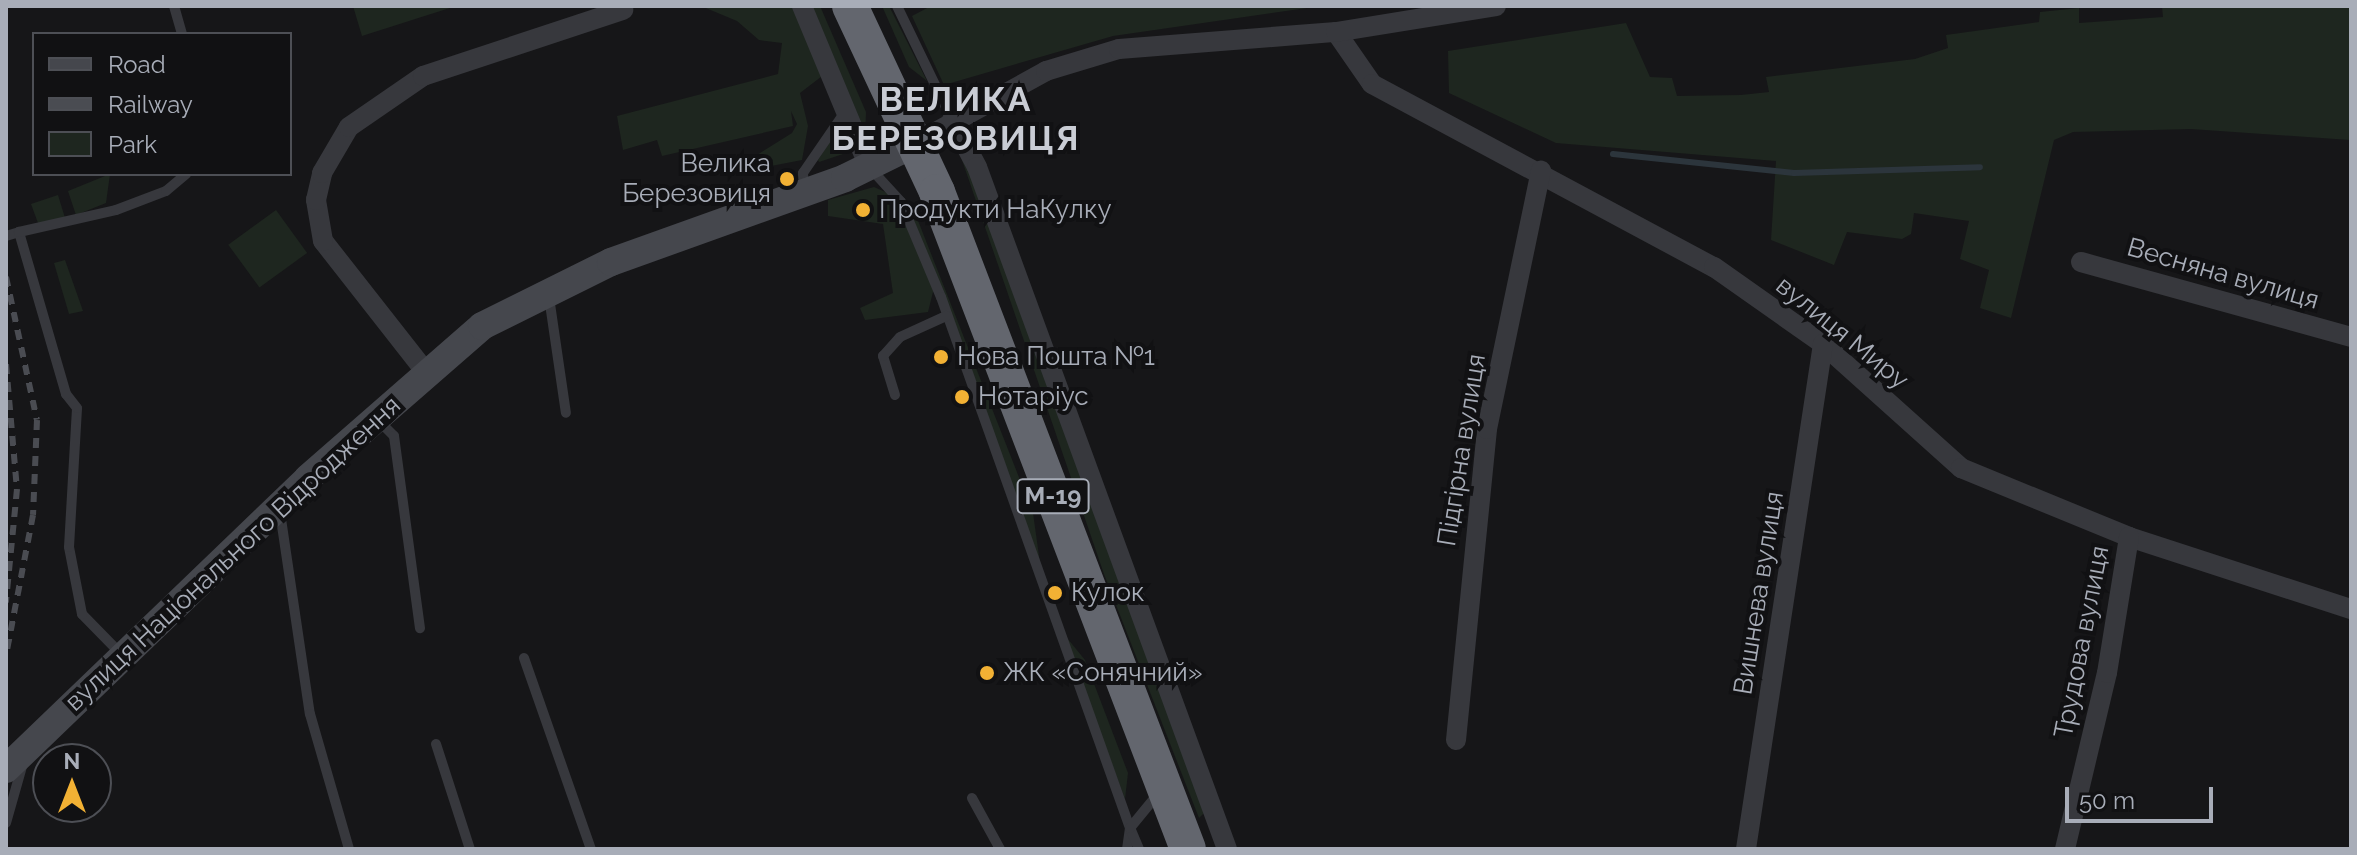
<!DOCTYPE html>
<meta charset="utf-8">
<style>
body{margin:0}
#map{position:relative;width:2357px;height:855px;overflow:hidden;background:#161618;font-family:Raleway,sans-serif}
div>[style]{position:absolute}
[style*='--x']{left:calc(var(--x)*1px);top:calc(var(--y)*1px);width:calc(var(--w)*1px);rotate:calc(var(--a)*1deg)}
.green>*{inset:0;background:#1e261f;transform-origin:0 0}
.stream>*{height:6px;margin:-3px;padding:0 3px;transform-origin:3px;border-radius:3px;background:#2c353c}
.lane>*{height:10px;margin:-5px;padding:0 5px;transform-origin:5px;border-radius:5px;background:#37383d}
.street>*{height:20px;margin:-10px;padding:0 10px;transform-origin:10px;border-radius:10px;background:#37383d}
.secondary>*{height:28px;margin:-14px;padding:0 14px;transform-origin:14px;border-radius:14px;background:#45474d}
.highway>*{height:36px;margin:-18px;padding:0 18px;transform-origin:18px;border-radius:18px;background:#63666e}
.rail>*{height:6px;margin-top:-3px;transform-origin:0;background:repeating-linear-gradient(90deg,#4a4c52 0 10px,transparent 0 18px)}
.dots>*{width:22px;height:22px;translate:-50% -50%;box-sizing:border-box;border:4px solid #111113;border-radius:50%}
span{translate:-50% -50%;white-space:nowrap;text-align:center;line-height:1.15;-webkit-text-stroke:8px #111113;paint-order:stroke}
.shield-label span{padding:2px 6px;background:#111113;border:2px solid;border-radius:6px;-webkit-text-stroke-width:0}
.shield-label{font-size:24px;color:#a8adb8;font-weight:700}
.poi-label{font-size:26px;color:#a8adb8}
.right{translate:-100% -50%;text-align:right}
.left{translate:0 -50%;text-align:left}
.street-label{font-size:26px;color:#a8adb8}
.district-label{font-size:34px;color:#c9ccd4;font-weight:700;letter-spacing:2px}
.frame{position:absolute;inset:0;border:8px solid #a8adb8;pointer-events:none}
.legend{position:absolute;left:32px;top:32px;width:260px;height:144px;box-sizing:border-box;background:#111113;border:2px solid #4d4f55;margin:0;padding:10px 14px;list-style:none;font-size:24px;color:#a8adb8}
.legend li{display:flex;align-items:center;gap:16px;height:40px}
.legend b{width:40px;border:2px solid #4d4f55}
.north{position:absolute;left:32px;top:743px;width:80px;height:80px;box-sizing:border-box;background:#111113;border:2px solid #4d4f55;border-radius:50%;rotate:0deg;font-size:22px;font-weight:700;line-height:32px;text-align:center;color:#a8adb8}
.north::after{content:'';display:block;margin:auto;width:28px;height:36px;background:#f2b134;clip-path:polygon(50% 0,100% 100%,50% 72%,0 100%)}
.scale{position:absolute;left:2065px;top:787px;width:148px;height:36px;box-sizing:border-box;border:4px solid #a8adb8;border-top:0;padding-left:10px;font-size:24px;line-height:28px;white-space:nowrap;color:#a8adb8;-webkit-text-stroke:6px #111113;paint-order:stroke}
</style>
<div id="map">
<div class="green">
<div style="clip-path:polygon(353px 6px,456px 6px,362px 36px)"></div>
<div style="clip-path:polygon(701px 6px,805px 6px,830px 70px,800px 93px,808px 126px,802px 160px,761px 168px,752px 158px,792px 133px,797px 124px,791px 111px,793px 126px,662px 156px,657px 140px,623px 150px,617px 116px,778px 74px,782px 43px,759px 40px,737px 21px)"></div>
<div style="clip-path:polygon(812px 6px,820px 6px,866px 112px,865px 138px)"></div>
<div style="clip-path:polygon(882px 6px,889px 6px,927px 81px,909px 67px)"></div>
<div style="clip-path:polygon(931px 6px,1321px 6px,1113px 36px,944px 85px,912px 16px)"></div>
<div style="clip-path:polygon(2162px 6px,2351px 6px,2350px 140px,2191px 129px,2073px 132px,2054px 140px,2011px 318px,1980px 308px,1989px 270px,1960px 259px,1969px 221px,1914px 213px,1911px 234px,1902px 239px,1847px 232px,1834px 265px,1771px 240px,1776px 161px,1556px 143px,1449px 93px,1448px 51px,1626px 23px,1650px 77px,1672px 78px,1677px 96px,1741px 95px,1769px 92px,1766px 77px,1915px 59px,1948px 48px,1946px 35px,2039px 22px,2040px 12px,2079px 8px,2079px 23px,2163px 17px)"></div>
<div style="clip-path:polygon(841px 124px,849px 152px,819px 162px,818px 160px)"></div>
<div style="clip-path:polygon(961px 157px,990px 214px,1205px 812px,1199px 818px,1104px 574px)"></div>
<div style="clip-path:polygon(110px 174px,106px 203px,76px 215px,68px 191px)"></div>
<div style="clip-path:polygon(874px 187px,890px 194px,916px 241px,934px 288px,928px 312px,865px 320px,860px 308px,893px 293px,883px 224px,828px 216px,828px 200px)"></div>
<div style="clip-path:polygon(58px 195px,65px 218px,38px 223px,31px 204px)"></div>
<div style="left:276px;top:210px;width:53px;height:59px;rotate:54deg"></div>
<div style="clip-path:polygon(915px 213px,1033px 513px,1040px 563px,912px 216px)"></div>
<div style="clip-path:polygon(65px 260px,83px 311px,69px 314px,54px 263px)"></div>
<div style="clip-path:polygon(1063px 633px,1085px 660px,1128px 773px,1125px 799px)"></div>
</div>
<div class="stream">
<div style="--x:1613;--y:154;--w:182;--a:6"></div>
<div style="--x:1794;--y:173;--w:186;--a:-1.8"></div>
</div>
<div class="lane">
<div style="--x:174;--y:6;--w:29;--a:74"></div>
<div style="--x:897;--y:6;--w:127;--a:64.2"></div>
<div style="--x:870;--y:168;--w:46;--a:47.6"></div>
<div style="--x:901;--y:202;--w:103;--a:67.2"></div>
<div style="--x:941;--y:297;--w:564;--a:70.41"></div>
<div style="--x:1130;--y:828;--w:21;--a:98"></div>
<div style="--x:804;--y:188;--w:15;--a:-94"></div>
<div style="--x:803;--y:173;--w:74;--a:-55.5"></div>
<div style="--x:6;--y:236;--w:14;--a:-17"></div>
<div style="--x:549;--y:297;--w:117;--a:81.7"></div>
<div style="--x:895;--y:395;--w:41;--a:-107.1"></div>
<div style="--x:883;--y:356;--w:25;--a:-48"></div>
<div style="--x:900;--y:337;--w:51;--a:-24.5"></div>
<div style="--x:377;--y:419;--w:24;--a:45"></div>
<div style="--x:394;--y:436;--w:194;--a:82.3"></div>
<div style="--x:280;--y:512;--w:204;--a:81.6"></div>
<div style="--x:310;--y:714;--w:141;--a:73.9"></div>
<div style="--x:121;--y:654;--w:56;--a:-134.3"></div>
<div style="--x:82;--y:614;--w:68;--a:-101"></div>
<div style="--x:69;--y:547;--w:139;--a:-86.7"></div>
<div style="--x:77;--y:408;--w:18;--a:-128"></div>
<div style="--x:66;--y:394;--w:169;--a:-106.2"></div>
<div style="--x:19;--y:232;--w:99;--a:-12.8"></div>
<div style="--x:116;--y:210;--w:53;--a:-20.8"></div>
<div style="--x:166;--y:191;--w:26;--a:-40"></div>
<div style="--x:524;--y:658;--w:202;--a:70.7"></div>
<div style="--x:436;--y:744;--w:110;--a:72.1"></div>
<div style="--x:972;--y:798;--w:58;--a:61.2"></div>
<div style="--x:6;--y:823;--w:62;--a:-74.2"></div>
<div style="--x:1139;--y:849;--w:23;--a:-113"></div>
<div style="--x:1130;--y:828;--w:43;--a:-50.7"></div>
</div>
<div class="street">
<div style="--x:802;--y:6;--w:174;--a:67.4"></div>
<div style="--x:1336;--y:32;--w:63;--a:55.3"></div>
<div style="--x:1372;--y:84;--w:388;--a:28.2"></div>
<div style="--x:1714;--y:267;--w:133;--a:35.2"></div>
<div style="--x:1823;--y:344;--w:186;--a:41.9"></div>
<div style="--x:1961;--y:468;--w:182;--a:22.3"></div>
<div style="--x:2129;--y:537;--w:233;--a:18"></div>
<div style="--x:952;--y:120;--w:53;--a:62"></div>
<div style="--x:977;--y:167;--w:726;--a:69.87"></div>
<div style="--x:914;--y:144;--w:151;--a:-28.9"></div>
<div style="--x:1046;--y:71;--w:76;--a:-16.8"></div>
<div style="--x:1119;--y:49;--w:218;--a:-4.5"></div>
<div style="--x:1336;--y:32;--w:162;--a:-9.2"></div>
<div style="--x:2081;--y:262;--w:280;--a:15.5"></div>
<div style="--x:425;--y:371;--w:165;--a:-128.1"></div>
<div style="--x:323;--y:241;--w:42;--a:-99.7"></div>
<div style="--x:316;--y:200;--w:28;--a:-77"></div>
<div style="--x:322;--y:173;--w:53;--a:-59.6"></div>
<div style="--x:349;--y:127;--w:90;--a:-34.6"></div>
<div style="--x:423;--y:76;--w:211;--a:-18.3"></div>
<div style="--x:1456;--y:740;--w:313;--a:-84.3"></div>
<div style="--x:1487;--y:429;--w:264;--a:-78.2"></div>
<div style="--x:1746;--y:849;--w:511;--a:-81.33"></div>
<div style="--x:2065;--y:849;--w:181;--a:-76.6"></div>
<div style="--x:2107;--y:673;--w:138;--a:-80.8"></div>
</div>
<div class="secondary">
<div style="--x:6;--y:769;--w:419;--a:-43.9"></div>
<div style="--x:308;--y:478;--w:231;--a:-41.1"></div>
<div style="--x:482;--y:326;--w:144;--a:-26.4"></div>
<div style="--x:611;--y:262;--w:249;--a:-19.7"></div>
<div style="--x:845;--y:178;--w:77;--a:-26.2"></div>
</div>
<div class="highway">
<div style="--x:850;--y:6;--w:205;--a:64.9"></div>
<div style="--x:937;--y:192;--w:703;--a:69.09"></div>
</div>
<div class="rail">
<div style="--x:6;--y:277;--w:146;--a:77.8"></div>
<div style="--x:37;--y:420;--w:95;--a:92.4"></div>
<div style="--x:33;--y:515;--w:143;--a:100.9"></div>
<div style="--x:6;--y:364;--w:125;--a:85"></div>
<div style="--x:17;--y:489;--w:114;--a:95.6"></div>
</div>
<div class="dots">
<div style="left:787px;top:179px;background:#f2b134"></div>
<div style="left:863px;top:210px;background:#f2b134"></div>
<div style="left:941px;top:357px;background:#f2b134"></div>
<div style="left:962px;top:397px;background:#f2b134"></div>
<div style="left:1055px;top:593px;background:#f2b134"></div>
<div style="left:987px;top:673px;background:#f2b134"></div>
</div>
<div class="shield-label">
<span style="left:1053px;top:496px">М-19</span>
</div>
<div class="poi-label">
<span class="right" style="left:771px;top:179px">Велика<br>Березовиця</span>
<span class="left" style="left:879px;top:210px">Продукти НаКулку</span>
<span class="left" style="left:957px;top:357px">Нова Пошта №1</span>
<span class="left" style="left:978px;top:397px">Нотаріус</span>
<span class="left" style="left:1071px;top:593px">Кулок</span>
<span class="left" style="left:1003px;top:673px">ЖК «Сонячний»</span>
</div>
<div class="street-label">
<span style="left:2223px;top:274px;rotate:16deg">Весняна вулиця</span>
<span style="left:1842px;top:333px;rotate:39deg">вулиця Миру</span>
<span style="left:1462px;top:450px;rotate:-81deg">Підгірна вулиця</span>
<span style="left:233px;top:554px;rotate:-43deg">вулиця Національного Відродження</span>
<span style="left:1759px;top:593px;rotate:-81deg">Вишнева вулиця</span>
<span style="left:2082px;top:642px;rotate:-79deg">Трудова вулиця</span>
</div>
<div class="district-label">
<span style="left:956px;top:119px">ВЕЛИКА<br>БЕРЕЗОВИЦЯ</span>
</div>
<div class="frame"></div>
<ul class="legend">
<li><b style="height:10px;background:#45474d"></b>Road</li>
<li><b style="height:10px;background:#4a4c52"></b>Railway</li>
<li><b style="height:22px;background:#1e261f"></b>Park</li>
</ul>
<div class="north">N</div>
<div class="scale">50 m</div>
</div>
